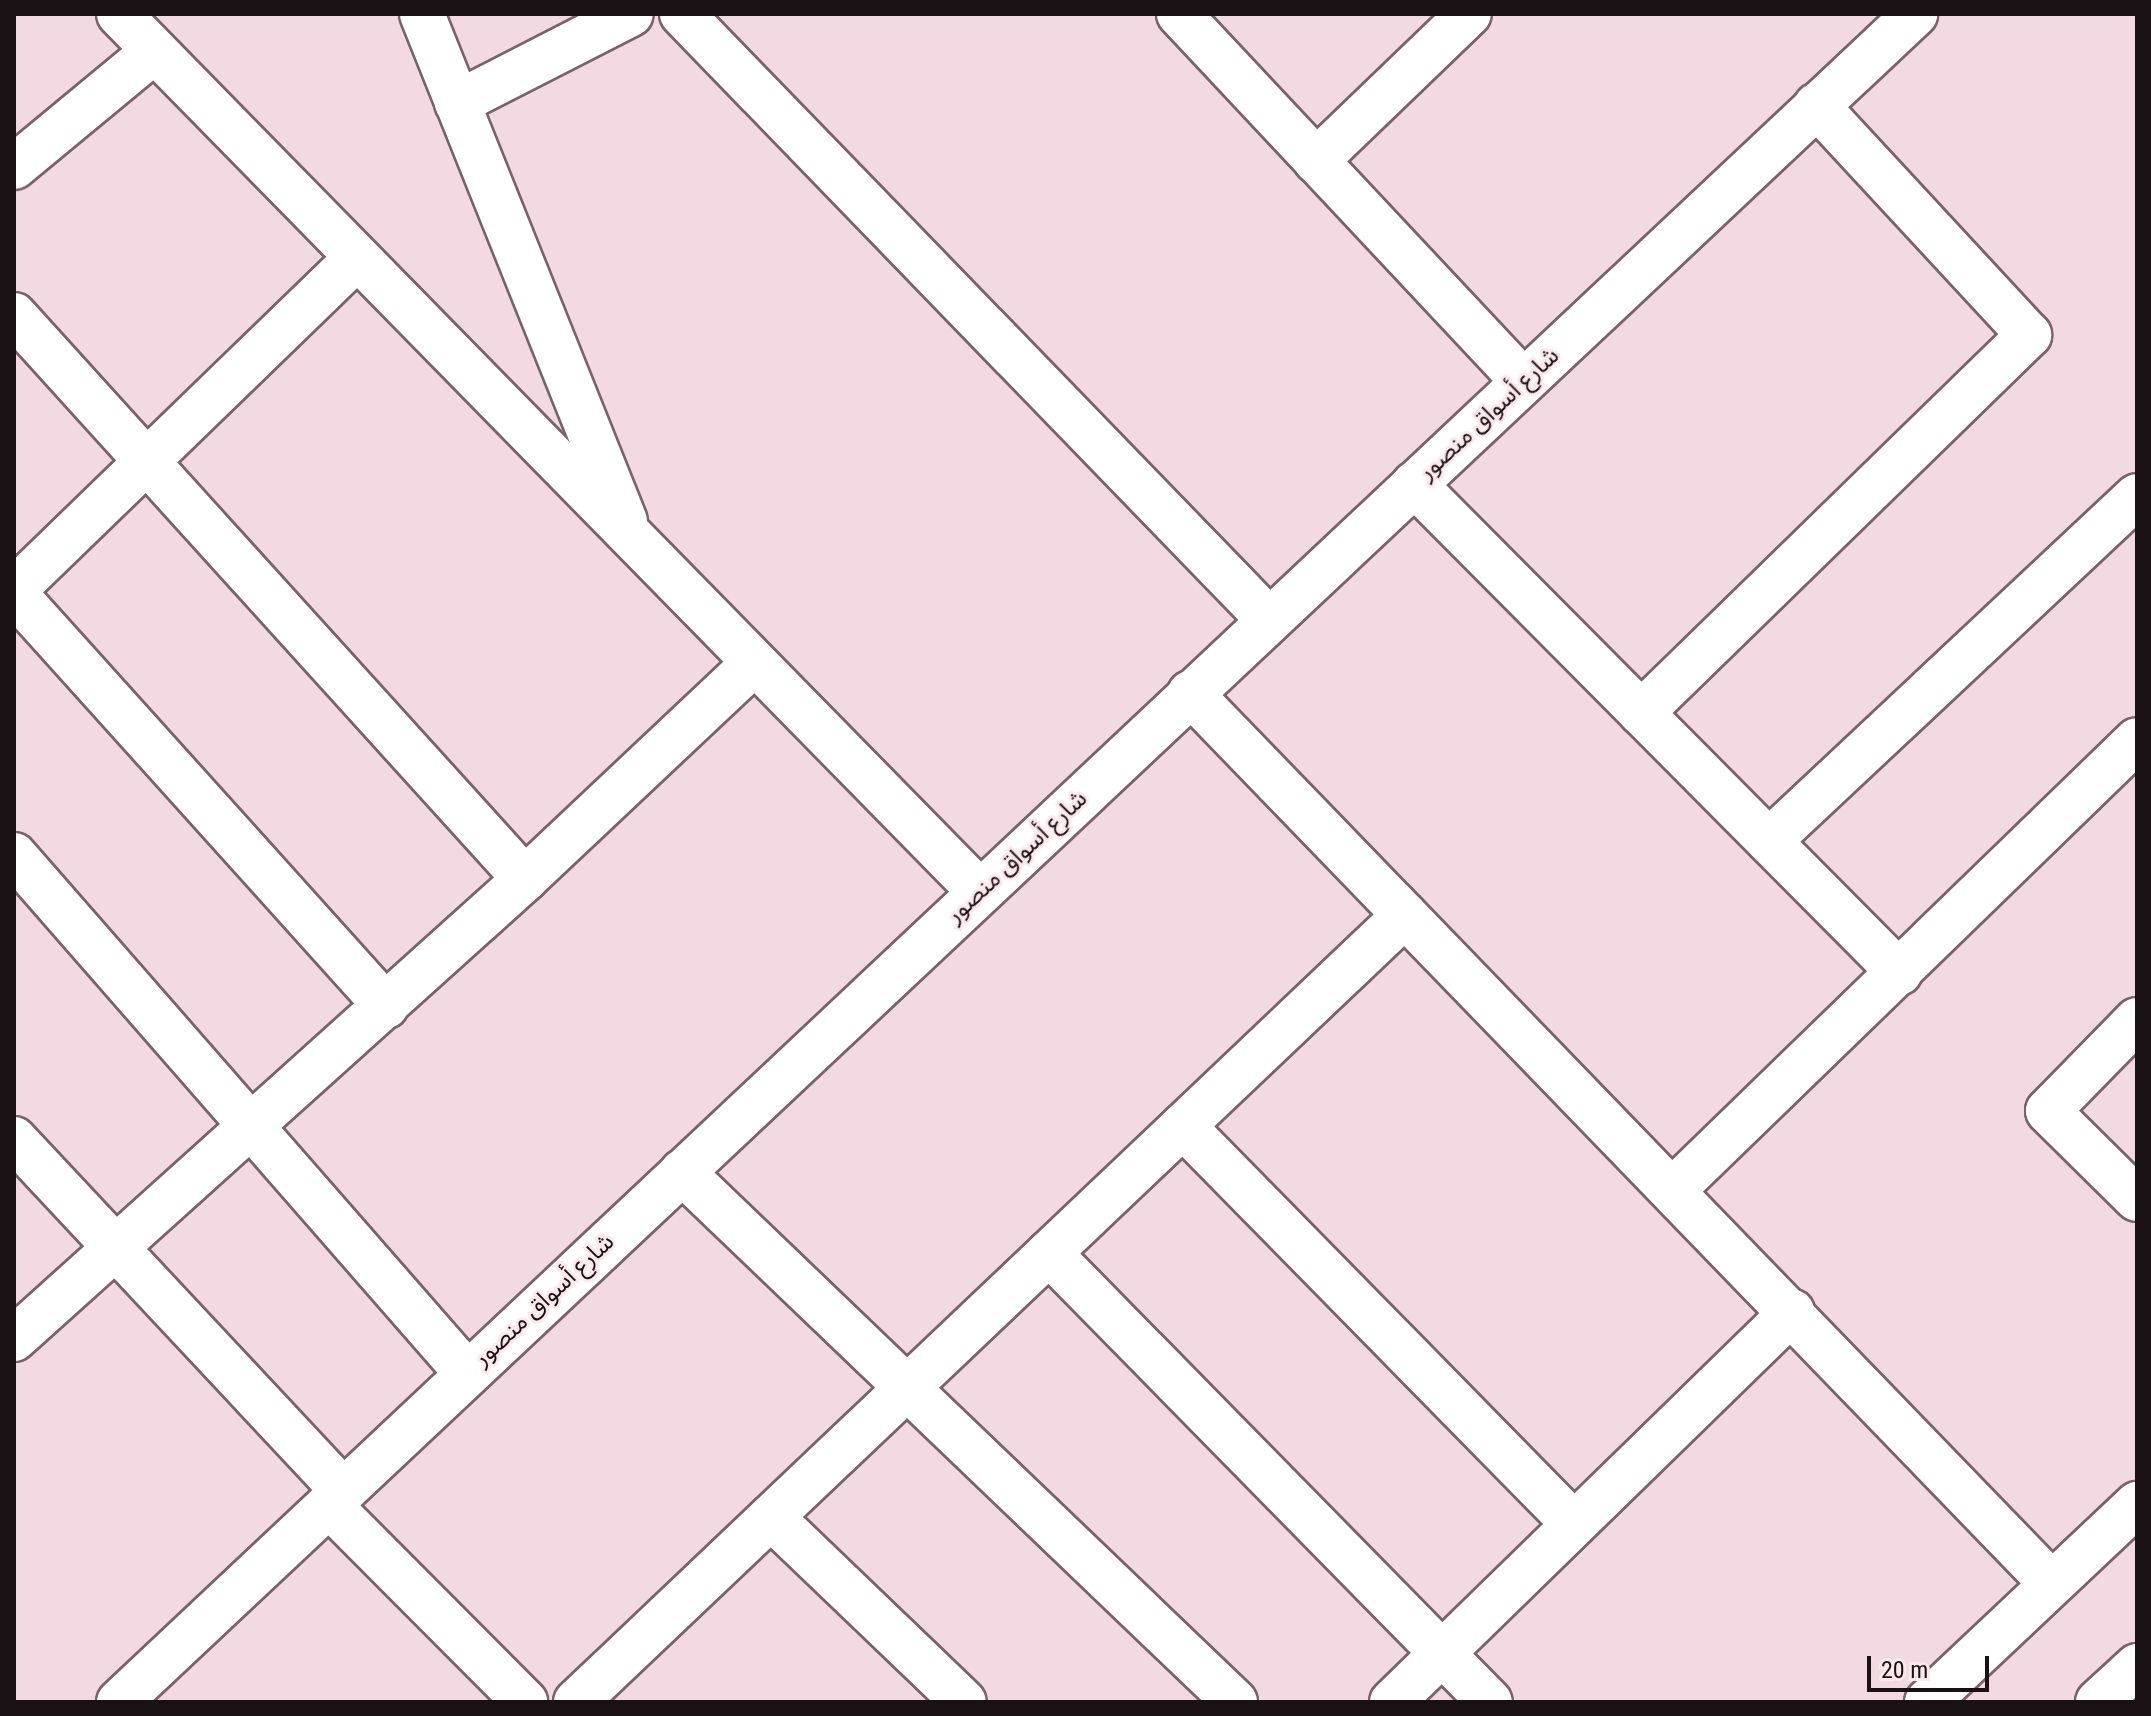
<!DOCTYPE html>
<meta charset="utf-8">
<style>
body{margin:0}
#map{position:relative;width:2151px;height:1716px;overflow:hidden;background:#f3d9e1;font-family:"Roboto Condensed","Noto Sans Arabic",sans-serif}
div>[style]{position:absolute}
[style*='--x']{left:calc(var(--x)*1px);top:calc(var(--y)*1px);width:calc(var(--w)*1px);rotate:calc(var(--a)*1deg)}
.roads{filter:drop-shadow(2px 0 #796269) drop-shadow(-2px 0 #796269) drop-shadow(0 2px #796269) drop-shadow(0 -2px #796269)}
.minor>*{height:44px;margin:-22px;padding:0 22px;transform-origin:22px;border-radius:22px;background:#fff}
span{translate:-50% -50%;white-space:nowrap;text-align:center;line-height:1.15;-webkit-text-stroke:6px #fde8ee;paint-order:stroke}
.street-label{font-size:24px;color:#1a1114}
.frame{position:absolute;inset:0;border:16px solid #1a1114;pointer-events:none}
.scale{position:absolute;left:1867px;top:1656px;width:122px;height:36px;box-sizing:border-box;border:4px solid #1a1114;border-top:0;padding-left:10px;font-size:24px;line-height:28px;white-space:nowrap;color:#1a1114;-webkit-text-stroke:6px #fde8ee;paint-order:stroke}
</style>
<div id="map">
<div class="roads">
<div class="minor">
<div style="--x:119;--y:14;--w:1230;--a:45.56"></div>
<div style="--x:422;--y:14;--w:546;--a:68.18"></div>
<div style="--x:682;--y:14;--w:844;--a:45.91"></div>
<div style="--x:1179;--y:14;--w:504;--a:46.85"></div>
<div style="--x:457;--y:103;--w:195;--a:-27.1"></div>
<div style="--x:1316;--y:161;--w:212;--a:-43.9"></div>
<div style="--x:14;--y:167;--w:182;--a:-39.6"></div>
<div style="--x:14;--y:315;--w:761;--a:47.82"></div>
<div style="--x:1414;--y:484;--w:689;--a:45.18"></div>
<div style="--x:14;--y:590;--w:477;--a:-44.1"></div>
<div style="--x:14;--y:593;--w:556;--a:47.99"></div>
<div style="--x:1190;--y:693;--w:1237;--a:45.95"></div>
<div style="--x:1641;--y:713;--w:542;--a:-44.25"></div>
<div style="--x:2029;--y:335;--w:313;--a:-132.8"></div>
<div style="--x:1769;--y:841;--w:504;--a:-43.15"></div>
<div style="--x:14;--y:855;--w:687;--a:48.84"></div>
<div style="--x:2137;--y:1020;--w:127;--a:134.4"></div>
<div style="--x:2048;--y:1111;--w:125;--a:44.7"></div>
<div style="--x:1183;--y:1126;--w:558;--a:45.51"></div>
<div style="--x:14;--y:1139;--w:482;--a:46.9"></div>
<div style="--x:682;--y:1172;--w:766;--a:43.78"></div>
<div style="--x:1673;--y:1190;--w:646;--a:-44.12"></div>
<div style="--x:1049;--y:1253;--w:629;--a:45.52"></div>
<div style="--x:14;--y:1339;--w:688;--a:-41.99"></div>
<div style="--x:525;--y:879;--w:315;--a:-43.3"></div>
<div style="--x:329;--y:1505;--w:278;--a:45.1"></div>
<div style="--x:771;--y:1517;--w:267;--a:43.8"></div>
<div style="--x:119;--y:1702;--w:2465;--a:-43.22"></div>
<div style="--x:576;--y:1702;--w:1143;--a:-43.51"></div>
<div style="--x:1392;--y:1702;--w:559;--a:-44.27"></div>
<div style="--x:1927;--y:1702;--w:289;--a:-43.3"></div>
<div style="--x:2098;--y:1702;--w:53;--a:-42.7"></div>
</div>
</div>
<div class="street-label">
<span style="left:1489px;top:414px;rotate:-43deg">شارع أسواق منصور</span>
<span style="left:1017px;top:857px;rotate:-43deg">شارع أسواق منصور</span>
<span style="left:544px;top:1300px;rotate:-43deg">شارع أسواق منصور</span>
</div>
<div class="frame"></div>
<div class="scale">20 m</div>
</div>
